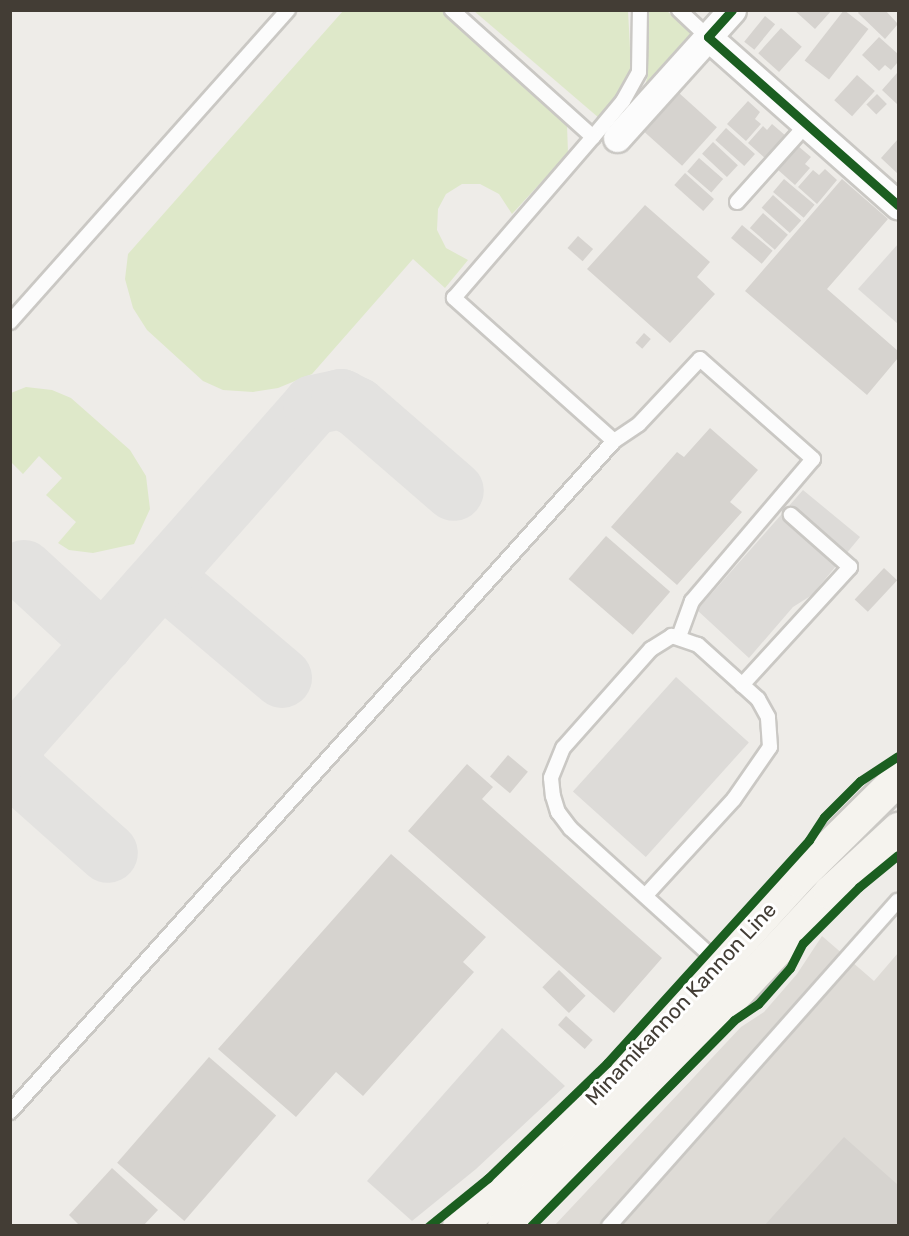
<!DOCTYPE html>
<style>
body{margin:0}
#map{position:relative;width:909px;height:1236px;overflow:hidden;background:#eeece8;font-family:Rubik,sans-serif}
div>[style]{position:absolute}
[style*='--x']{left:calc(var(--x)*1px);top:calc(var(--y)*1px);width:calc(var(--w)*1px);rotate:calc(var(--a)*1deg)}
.industrial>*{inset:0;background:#dedbd6}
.green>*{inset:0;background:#dee8c9}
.parking>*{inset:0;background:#dddbd8;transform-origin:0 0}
.taxiway>*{height:60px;margin:-30px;padding:0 30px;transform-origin:30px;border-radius:30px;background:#e3e2e0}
.building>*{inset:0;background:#d6d3cf;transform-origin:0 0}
.roads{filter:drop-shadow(2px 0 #cac8c4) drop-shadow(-2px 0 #cac8c4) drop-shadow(0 2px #cac8c4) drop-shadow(0 -2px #cac8c4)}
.service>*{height:14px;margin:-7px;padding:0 7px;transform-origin:7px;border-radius:7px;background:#fcfcfc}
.minor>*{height:27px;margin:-13.5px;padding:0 13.5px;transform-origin:13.5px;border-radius:13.5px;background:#fcfcfc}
.secondary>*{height:33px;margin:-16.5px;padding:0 16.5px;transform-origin:16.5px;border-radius:16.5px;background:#f5f3ee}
.cycleway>*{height:9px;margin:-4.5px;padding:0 4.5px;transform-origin:4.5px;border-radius:4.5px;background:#1b5e20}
span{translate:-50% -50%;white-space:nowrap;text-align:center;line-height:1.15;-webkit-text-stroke:6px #fff;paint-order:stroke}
.street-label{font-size:21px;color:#433d35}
.frame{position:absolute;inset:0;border:12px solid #433d35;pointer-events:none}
</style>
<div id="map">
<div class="industrial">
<div style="clip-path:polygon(822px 936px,874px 981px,898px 953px,898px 1225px,554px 1226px,741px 1027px,764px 1012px,797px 974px)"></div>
</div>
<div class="green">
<div style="clip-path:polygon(343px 11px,442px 11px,567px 125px,568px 153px,512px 214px,499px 194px,480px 184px,462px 184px,446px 194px,438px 209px,437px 230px,446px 248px,468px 260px,445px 288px,413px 259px,312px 374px,278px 388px,253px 392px,223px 390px,203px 381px,147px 330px,133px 308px,125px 279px,128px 254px)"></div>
<div style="clip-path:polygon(474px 11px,628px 11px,631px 67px,627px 83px,599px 118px)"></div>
<div style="clip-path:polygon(647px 11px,667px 11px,695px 35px,644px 90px,648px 75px)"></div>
<div style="clip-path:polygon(26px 387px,52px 390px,71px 398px,130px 450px,146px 476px,150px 509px,134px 544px,93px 553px,69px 550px,58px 543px,76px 522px,46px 495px,62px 478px,39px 456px,23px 474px,11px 462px,11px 393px)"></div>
</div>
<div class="parking">
<div style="clip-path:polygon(898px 244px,898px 324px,858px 289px)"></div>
<div style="clip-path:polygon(803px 490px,860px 537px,812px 595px,793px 607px,749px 658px,697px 610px)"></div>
<div style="left:676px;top:677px;width:98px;height:154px;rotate:42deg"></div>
<div style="clip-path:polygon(502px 1028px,565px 1086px,476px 1169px,412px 1221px,367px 1181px)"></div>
</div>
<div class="taxiway">
<div style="--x:24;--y:570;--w:108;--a:42.7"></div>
<div style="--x:150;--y:590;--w:10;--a:-24"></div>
<div style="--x:159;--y:586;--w:17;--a:7"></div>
<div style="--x:176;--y:588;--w:139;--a:40.3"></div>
<div style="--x:15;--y:743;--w:18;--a:96"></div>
<div style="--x:13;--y:761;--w:10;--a:73"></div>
<div style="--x:16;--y:771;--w:123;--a:41.7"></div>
<div style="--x:10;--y:748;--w:458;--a:-48.5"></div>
<div style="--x:313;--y:405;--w:29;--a:-12"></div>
<div style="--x:341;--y:399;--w:18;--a:27"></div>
<div style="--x:357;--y:407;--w:128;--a:40.9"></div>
</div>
<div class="building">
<div style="clip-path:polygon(794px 10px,832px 10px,815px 29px)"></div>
<div style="left:844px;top:10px;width:31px;height:64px;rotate:38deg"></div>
<div style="clip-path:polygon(860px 10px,885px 10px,898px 24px,885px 39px,858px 13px)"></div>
<div style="left:765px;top:16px;width:13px;height:33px;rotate:39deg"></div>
<div style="left:781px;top:28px;width:28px;height:34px;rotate:42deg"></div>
<div style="clip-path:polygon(879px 37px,898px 54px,898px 62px,891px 70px,885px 65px,879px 71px,862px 55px)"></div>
<div style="clip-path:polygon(897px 73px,898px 74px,898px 105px,882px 90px)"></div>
<div style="left:857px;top:75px;width:24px;height:34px;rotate:42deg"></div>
<div style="left:679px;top:93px;width:51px;height:52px;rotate:42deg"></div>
<div style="left:877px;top:94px;width:14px;height:15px;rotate:45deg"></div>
<div style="clip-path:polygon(748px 101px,760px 112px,755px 119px,761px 124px,746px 141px,727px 124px)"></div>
<div style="clip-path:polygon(772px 124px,786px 136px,766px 159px,748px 143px,763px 126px,767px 130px)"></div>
<div style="left:726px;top:128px;width:39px;height:16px;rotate:42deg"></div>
<div style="clip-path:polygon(898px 139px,898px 174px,881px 158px)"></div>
<div style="left:713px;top:142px;width:34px;height:16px;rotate:43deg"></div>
<div style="clip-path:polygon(798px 146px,811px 157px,805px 164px,810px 168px,795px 185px,777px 169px)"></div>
<div style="left:699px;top:158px;width:32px;height:18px;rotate:41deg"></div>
<div style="clip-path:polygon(825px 169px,837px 180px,817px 204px,798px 187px,813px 170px,819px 175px)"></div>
<div style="left:685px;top:173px;width:39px;height:16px;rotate:42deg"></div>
<div style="left:784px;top:179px;width:40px;height:17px;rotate:40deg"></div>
<div style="clip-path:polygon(842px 179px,888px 219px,827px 289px,898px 351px,898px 358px,867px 395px,745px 291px)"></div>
<div style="left:773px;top:195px;width:38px;height:17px;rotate:42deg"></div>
<div style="clip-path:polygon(645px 205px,710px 262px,697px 277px,715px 294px,670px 343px,587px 269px)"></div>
<div style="left:763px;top:213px;width:33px;height:20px;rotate:41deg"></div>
<div style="left:742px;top:225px;width:40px;height:17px;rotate:40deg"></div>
<div style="left:578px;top:236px;width:20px;height:16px;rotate:41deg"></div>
<div style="left:644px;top:333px;width:9px;height:13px;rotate:41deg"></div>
<div style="clip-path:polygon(710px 428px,758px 470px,730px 502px,742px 512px,677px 585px,611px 527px,677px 452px,684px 457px)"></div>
<div style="left:606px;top:536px;width:85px;height:57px;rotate:41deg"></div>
<div style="left:884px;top:568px;width:18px;height:43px;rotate:43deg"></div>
<div style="left:508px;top:755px;width:26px;height:28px;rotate:40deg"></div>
<div style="clip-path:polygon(467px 764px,493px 787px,482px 799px,662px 958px,614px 1013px,408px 831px)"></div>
<div style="clip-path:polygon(391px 854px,486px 937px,463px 962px,474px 972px,363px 1096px,336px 1072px,296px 1117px,218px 1049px)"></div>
<div style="left:559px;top:970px;width:37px;height:24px;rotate:44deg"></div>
<div style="left:566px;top:1016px;width:36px;height:12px;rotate:42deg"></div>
<div style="left:209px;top:1057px;width:89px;height:140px;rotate:41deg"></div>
<div style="clip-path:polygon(844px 1137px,898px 1185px,898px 1226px,764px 1226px)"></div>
<div style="clip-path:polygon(112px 1168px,158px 1210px,143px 1226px,80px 1226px,69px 1215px)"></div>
</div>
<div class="roads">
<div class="service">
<div style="--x:679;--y:10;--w:40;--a:43"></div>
<div style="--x:593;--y:137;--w:47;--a:-50.2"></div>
<div style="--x:623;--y:101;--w:33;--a:-61"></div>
<div style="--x:639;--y:72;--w:62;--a:-89.1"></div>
<div style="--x:737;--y:202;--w:105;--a:-48.1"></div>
<div style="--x:10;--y:322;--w:418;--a:-48.3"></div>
<div style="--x:614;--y:441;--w:30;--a:-34"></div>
<div style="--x:639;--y:424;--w:89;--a:-46.8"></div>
<div style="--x:700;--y:359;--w:151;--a:41.5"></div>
<div style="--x:813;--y:459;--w:187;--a:130.4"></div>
<div style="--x:692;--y:601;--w:38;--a:110"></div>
<div style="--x:742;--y:685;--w:160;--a:-47.5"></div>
<div style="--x:850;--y:567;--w:79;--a:-138.6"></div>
<div style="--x:646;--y:895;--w:130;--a:-47.5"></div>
<div style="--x:734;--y:799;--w:63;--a:-55.3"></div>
<div style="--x:770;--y:747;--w:30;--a:-94"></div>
<div style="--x:768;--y:717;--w:21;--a:-119"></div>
<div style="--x:758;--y:699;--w:81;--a:-138"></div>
<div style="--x:698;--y:645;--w:28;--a:-161"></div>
<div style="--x:672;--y:636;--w:25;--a:148"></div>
<div style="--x:651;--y:649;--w:132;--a:131.6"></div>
<div style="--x:563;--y:748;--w:32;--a:112"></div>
<div style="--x:551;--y:778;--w:18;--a:84"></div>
<div style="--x:553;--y:796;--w:17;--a:73"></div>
<div style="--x:558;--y:812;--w:21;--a:53"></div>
<div style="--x:571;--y:829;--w:202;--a:42.2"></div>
<div style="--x:10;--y:1112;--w:903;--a:-48.01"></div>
<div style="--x:614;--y:441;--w:215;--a:-138.2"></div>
<div style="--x:454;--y:298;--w:213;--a:-49.2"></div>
<div style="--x:593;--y:137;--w:190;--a:-138"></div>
<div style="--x:609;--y:1226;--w:435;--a:-48.4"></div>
</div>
<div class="minor">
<div style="--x:732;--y:10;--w:36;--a:132"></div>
<div style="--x:708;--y:37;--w:254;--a:41.5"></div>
<div style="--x:617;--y:138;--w:136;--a:-48"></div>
</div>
<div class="secondary">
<div style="--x:459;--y:1226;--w:210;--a:-43.3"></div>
<div style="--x:612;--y:1082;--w:274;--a:-47.8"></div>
<div style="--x:796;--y:879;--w:144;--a:-44.7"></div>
<div style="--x:504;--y:1226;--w:223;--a:-44.3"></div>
<div style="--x:664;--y:1070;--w:243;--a:-47"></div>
<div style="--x:830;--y:892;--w:93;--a:-42.8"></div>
</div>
</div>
<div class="cycleway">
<div style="--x:732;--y:10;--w:36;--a:132"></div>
<div style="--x:708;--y:37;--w:254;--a:41.5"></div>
<div style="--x:429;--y:1226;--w:76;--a:-39.1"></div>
<div style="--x:488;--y:1178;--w:165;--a:-44"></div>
<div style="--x:607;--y:1063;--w:301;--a:-47.8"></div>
<div style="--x:809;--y:840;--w:27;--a:-57"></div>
<div style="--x:824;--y:817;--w:51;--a:-45"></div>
<div style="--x:860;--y:781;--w:45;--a:-33.3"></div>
<div style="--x:531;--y:1226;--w:289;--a:-45.4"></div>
<div style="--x:734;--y:1020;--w:29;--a:-34"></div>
<div style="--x:758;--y:1004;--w:48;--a:-48.4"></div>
<div style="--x:790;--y:968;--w:28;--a:-63"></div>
<div style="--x:803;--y:943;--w:79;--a:-45"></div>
<div style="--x:859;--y:887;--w:50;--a:-39.4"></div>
</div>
<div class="street-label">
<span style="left:681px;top:1004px;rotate:-47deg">Minamikannon Kannon Line</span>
</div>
<div class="frame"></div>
</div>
